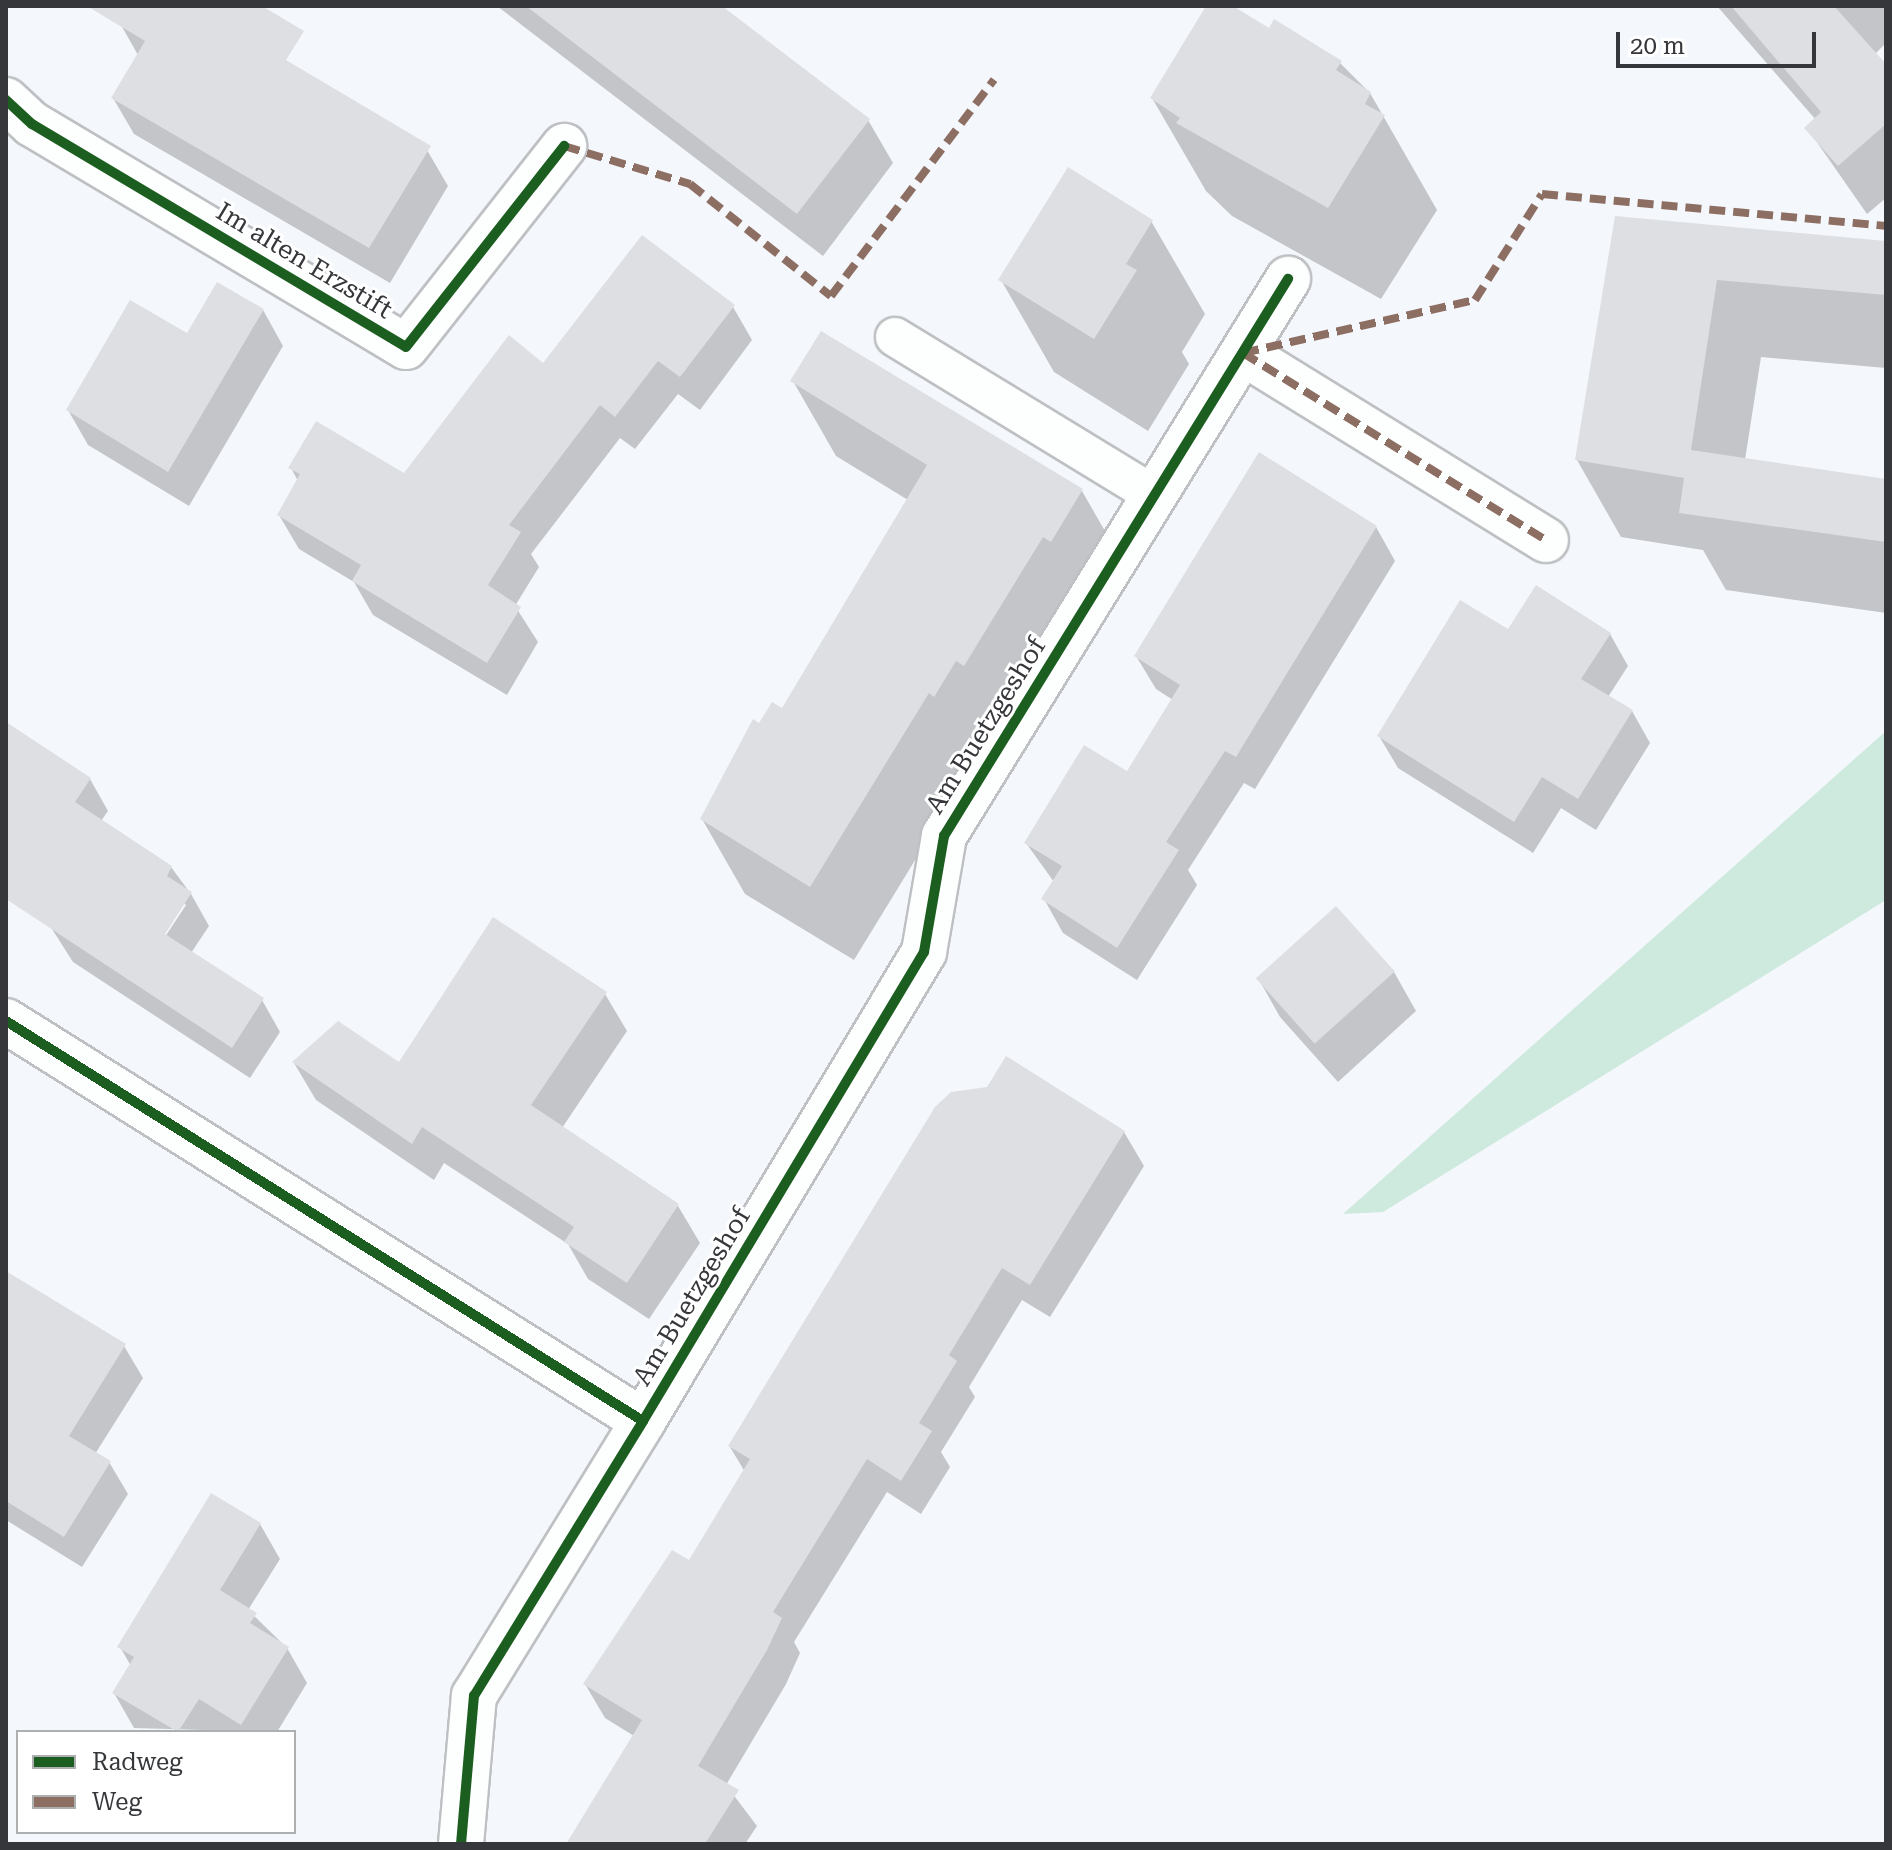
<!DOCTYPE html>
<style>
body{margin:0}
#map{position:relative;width:1892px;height:1850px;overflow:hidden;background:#f4f7fb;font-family:"Roboto Serif",serif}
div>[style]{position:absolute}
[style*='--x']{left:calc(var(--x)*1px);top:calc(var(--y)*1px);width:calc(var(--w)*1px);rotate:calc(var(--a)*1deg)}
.green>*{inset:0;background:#cee9dd}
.shadow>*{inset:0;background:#0003}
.building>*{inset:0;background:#dedfe2;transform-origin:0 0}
.roads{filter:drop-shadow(2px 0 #bec0c3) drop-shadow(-2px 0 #bec0c3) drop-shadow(0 2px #bec0c3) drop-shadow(0 -2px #bec0c3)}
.lane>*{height:38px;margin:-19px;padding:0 19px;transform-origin:19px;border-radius:19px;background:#fdfefe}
.street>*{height:44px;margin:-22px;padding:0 22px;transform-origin:22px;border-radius:22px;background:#fdfefe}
.quiet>*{height:8px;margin-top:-4px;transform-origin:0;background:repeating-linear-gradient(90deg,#8d6e63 0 16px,transparent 0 24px)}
.cycleway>*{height:10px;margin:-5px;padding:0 5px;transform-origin:5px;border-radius:5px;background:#1b5e20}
span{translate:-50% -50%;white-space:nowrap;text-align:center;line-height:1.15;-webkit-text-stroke:6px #fff;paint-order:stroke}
.street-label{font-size:26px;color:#35373a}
.frame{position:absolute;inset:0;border:8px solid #35373a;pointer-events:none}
.legend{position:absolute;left:16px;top:1730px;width:280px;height:104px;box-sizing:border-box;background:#fff;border:2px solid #aeafb0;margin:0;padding:10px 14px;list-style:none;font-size:24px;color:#35373a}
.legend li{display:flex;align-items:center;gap:16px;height:40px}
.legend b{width:40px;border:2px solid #aeafb0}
.scale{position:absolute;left:1616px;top:32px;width:200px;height:36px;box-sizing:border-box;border:4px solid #35373a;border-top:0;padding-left:10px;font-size:24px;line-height:28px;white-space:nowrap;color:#35373a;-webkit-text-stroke:6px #fff;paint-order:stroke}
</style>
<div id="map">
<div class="green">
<div style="clip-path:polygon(1886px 731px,1886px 900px,1383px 1212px,1343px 1214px)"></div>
</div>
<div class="shadow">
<div style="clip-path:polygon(133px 6px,188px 6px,427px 150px,448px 186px,390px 283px,134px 134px,113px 98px,138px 55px,121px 25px)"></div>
<div style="clip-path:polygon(497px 6px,720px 6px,868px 120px,893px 163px,823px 256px)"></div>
<div style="clip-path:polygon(1717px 6px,1886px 6px,1886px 43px,1875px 54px,1886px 66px,1886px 198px,1867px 214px,1807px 128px,1816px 120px)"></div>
<div style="clip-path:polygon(1269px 30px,1340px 63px,1370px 93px,1437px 210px,1381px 299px,1232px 216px,1206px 191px,1152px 98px)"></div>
<div style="clip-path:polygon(1616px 218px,1886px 242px,1886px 368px,1761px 357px,1745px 460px,1886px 481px,1886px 613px,1726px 590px,1703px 550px,1621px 537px,1577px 460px)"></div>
<div style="clip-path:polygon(1151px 221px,1205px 314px,1182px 352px,1189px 364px,1148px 431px,1054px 372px,1001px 280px)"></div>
<div style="clip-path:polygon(733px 307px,752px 340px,700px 410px,678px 394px,635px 449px,620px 438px,531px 554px,539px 567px,515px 606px,538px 642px,507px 695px,373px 615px,354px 582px,299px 549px,279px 515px,298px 481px,291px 468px,404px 476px,544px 366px)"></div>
<div style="clip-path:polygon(263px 310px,283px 346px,189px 506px,88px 445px,68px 410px)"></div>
<div style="clip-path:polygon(793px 381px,1082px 491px,1125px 566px,972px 767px,854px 960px,745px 894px,702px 819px,760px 726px,783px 711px,908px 500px,836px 456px)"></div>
<div style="clip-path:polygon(1376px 527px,1395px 561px,1255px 789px,1244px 783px,1188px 870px,1197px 885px,1137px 980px,1063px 933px,1044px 899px,1054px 882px,1026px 843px,1128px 774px,1173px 700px,1156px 689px,1136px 656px)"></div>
<div style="clip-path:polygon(1509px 631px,1610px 634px,1628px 666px,1608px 697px,1632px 711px,1650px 743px,1596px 830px,1561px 808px,1533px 853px,1398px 768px,1379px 736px)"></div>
<div style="clip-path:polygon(evenodd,6px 723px,90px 779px,108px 811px,101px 821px,171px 867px,191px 894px,209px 926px,191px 953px,262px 1000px,280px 1032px,250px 1078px,73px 962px,6px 857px,6px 723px,183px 902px,186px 905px,161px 943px,158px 941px,183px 902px)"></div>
<div style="clip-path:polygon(1336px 909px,1394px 972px,1416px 1011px,1338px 1082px,1280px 1017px,1258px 978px)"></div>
<div style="clip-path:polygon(605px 994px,627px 1031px,562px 1128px,678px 1206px,700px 1243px,649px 1319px,588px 1279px,568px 1244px,444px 1163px,434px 1180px,316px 1100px,294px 1063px,400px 1065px)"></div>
<div style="clip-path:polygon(1124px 1132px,1144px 1166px,1050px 1317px,1022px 1300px,969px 1387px,975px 1397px,941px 1452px,950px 1467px,921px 1514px,887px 1492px,794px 1642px,800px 1653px,786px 1684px,726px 1785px,757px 1826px,745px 1844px,569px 1844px,634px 1736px,605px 1718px,585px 1684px,689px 1563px,745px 1472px,730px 1447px)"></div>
<div style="clip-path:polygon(6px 1273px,124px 1346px,143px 1378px,95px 1454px,109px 1462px,128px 1494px,82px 1567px,6px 1520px)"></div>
<div style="clip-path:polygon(260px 1524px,280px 1559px,248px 1610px,287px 1648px,307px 1683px,277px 1732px,134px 1728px,114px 1693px,131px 1666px,120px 1647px)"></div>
</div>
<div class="building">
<div style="clip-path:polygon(87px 6px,262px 6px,304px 31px,286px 60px,431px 146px,369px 248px,111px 98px,145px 41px)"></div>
<div style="clip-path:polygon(526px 6px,722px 6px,870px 119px,797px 214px)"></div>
<div style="clip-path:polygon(1206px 6px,1233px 6px,1269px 28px,1274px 19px,1342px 61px,1336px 70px,1371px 92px,1365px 104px,1385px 115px,1328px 208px,1176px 123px,1180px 118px,1150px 98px)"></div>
<div style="clip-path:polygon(1731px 6px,1834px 6px,1886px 64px,1886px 124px,1838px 166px,1804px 128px,1821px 112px)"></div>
<div style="clip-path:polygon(1068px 167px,1153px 220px,1126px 264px,1137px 270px,1094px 339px,998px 280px)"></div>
<div style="clip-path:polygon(1615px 216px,1886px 241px,1886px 295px,1717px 280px,1691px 450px,1886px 479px,1886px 542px,1679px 513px,1684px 478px,1575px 460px)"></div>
<div style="clip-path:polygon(642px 235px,735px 305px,680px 377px,658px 361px,615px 417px,600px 405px,509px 525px,521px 532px,488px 585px,521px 607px,487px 663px,352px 581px,361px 565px,277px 515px,300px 474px,288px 468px,316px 421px,404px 473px,509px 335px,543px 363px)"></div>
<div style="clip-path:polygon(217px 282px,264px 309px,168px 472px,66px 410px,130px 300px,187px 333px)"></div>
<div style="clip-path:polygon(821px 331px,1083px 489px,1051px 542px,1043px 537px,964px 666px,956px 661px,934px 697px,929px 693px,810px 887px,700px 819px,753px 719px,759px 723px,772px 702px,782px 708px,927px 465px,790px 381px)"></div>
<div style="clip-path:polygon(1259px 452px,1377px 526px,1236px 757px,1225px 751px,1166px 842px,1179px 850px,1117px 948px,1041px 899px,1062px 866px,1024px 843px,1084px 745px,1127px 771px,1180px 685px,1134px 656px)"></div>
<div style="clip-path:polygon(1536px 585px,1611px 633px,1581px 679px,1633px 710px,1578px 799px,1542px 777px,1514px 822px,1377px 736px,1460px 600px,1508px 629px)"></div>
<div style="clip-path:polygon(6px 722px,91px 778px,75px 802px,172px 866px,167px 876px,192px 892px,165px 934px,264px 998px,232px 1048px,6px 899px)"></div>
<div style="left:1336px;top:906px;width:88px;height:108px;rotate:48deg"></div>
<div style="clip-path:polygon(493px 917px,607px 992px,531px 1105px,679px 1204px,627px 1283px,564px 1242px,574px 1227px,422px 1127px,412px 1144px,292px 1062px,338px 1021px,399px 1062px)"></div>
<div style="clip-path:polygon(1006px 1056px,1125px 1131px,1030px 1285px,1002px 1268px,949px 1355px,957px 1361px,919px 1423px,932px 1431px,901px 1481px,867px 1459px,773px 1612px,782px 1618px,767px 1650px,698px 1766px,739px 1790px,705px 1844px,566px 1844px,642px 1720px,583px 1684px,672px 1550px,689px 1560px,750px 1459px,728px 1446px,935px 1107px,951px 1092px,987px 1087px)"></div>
<div style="clip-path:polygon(6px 1271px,126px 1344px,69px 1436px,111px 1461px,64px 1537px,6px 1501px)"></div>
<div style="clip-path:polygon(211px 1493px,261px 1523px,220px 1590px,257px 1613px,250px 1623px,289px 1647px,241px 1725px,199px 1699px,178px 1732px,112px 1693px,134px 1657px,117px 1647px)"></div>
</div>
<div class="roads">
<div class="lane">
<div style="--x:895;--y:337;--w:303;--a:31.4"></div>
</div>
<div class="street">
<div style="--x:6;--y:100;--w:35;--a:43"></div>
<div style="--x:32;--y:124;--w:435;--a:30.8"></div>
<div style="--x:406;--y:347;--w:256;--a:-51.8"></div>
<div style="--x:1243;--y:353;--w:356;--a:31.7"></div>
<div style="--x:6;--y:1021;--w:752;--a:32.13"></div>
<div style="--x:643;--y:1421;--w:547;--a:-59.07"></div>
<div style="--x:924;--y:952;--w:118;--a:-80.2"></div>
<div style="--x:944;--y:836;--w:655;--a:-58.3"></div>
<div style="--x:461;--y:1844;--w:149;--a:-85"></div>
<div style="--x:474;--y:1696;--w:323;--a:-58.4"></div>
</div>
</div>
<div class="quiet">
<div style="--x:560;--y:152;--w:7;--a:-56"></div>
<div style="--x:564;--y:146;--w:132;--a:16.8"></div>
<div style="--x:690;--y:184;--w:180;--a:38.5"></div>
<div style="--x:831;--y:296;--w:271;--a:-53"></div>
<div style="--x:1243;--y:353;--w:238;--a:-12.9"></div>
<div style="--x:1475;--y:300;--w:125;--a:-57.7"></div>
<div style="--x:1542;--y:194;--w:345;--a:5.3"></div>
<div style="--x:1243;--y:353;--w:356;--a:31.7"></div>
</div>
<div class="cycleway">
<div style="--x:6;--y:100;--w:35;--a:43"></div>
<div style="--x:32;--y:124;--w:435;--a:30.8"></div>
<div style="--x:406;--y:347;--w:256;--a:-51.8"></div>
<div style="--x:6;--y:1021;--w:752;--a:32.13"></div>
<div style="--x:643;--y:1421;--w:547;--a:-59.07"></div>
<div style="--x:924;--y:952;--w:118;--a:-80.2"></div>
<div style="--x:944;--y:836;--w:655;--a:-58.3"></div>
<div style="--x:461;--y:1844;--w:149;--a:-85"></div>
<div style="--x:474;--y:1696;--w:323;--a:-58.4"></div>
</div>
<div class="street-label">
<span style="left:304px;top:261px;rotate:31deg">Im alten Erzstift</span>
<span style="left:986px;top:726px;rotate:-58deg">Am Buetzgeshof</span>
<span style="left:692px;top:1297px;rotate:-59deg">Am Buetzgeshof</span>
</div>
<div class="frame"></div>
<ul class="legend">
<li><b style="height:10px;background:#1b5e20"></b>Radweg</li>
<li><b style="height:10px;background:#8d6e63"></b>Weg</li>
</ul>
<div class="scale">20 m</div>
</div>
